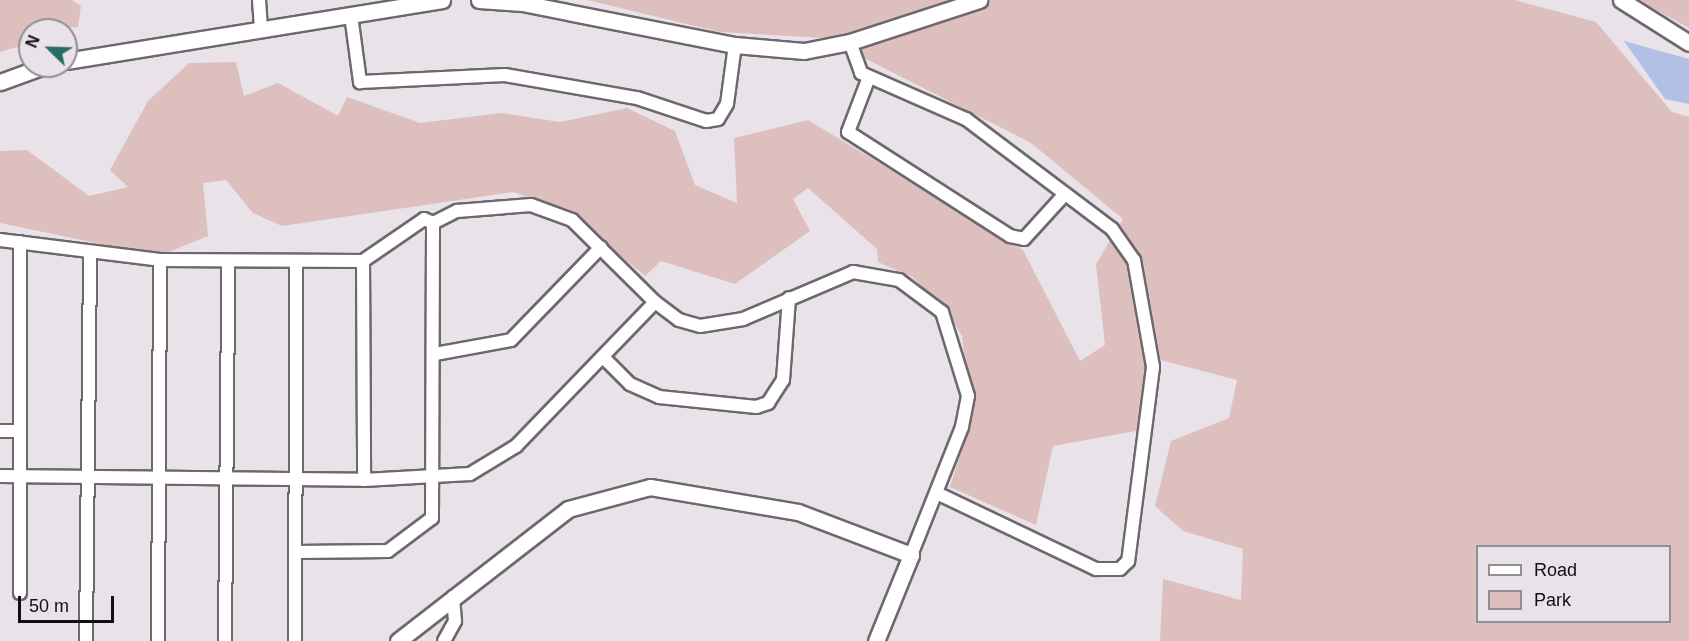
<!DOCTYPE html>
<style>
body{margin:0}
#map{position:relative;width:1689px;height:641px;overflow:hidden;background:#e9e2e9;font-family:Arial,sans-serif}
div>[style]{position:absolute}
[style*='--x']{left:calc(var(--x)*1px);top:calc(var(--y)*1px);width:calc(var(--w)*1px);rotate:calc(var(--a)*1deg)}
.green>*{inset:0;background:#ddc0bd}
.water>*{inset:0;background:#b2c0e5}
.roads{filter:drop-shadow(2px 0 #6e686e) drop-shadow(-2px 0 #6e686e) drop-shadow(0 2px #6e686e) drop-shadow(0 -2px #6e686e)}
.minor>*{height:12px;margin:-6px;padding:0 6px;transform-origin:6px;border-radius:6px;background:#fff}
.tertiary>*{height:15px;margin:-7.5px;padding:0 7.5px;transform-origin:7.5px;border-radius:7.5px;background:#fff}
span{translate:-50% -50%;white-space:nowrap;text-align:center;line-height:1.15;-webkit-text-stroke:4.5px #e9e2e9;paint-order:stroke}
.legend{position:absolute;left:1476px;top:545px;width:195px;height:78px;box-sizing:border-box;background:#e9e2e9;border:2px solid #938e93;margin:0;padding:8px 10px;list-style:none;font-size:18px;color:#110f11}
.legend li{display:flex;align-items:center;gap:12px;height:30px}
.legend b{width:30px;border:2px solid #938e93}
.north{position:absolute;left:18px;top:18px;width:60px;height:60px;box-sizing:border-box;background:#e9e2e9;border:2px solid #938e93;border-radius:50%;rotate:293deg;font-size:16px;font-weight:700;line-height:24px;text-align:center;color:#110f11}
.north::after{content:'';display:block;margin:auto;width:21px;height:27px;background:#276d63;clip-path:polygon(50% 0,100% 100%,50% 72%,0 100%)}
.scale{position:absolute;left:18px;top:596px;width:96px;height:27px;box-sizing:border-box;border:3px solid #110f11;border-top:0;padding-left:8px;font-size:18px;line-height:21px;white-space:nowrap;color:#110f11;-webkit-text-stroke:4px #e9e2e9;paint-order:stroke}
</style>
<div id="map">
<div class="green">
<div style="clip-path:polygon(0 0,72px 0,81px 6px,78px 27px,30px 30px,30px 43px,0 52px)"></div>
<div style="clip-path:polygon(evenodd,587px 0,1515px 0,1596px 22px,1672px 112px,1689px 117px,1689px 641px,1160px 641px,1163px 579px,1241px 600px,1243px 549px,1183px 531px,1155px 506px,1171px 441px,1229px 418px,1237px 380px,1153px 358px,1147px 429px,1053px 446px,1036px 525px,950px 487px,971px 420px,962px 336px,943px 305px,912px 277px,878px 262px,877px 249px,808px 188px,793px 199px,810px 231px,735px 284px,661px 261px,645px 276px,564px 209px,513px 192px,282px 226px,253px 213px,226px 180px,203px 183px,208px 236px,159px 256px,0 223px,0 151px,27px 150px,89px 196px,128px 187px,110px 170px,148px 101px,189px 63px,236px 62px,244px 96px,278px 83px,338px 116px,347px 97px,420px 123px,502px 113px,560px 122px,627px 108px,675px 131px,695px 185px,737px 203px,734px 138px,808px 120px,1023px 250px,1080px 361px,1105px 345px,1096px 264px,1123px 219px,1031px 143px,825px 38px,720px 32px,587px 0,1478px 546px,1670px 546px,1670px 622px,1478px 622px,1478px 546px)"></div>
<div style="clip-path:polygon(1641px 0,1689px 0,1689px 28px,1649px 6px)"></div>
</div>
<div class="water">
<div style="clip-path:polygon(1624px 41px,1689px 59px,1689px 104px,1665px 99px)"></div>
</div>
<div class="roads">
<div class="minor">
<div style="--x:259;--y:0;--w:28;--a:86"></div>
<div style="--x:351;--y:15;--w:68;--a:82.3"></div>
<div style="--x:360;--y:82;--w:145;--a:-2.8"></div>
<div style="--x:505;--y:75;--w:134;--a:9.9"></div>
<div style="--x:637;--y:98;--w:73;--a:18.4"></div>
<div style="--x:706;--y:121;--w:12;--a:-9"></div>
<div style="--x:718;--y:119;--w:17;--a:-59"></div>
<div style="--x:727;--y:104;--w:60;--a:-82.3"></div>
<div style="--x:850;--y:42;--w:33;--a:70"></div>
<div style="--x:861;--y:73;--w:115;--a:23.7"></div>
<div style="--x:966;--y:119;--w:183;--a:37"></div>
<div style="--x:1112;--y:229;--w:38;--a:55"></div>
<div style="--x:1134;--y:260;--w:109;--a:79.9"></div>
<div style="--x:1153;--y:367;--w:196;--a:97.3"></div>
<div style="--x:1128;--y:561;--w:11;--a:135"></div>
<div style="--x:1120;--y:569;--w:24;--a:180"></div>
<div style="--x:1096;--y:569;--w:176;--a:-154.5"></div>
<div style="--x:869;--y:77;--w:59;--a:110.9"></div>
<div style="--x:848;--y:132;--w:193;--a:32.7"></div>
<div style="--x:1010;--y:236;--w:14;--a:12"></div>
<div style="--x:1024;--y:239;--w:61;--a:-47.7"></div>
<div style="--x:0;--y:240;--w:161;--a:7.1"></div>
<div style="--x:160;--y:260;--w:203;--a:0.3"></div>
<div style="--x:363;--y:261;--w:74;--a:-34.5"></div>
<div style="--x:424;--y:219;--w:10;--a:24"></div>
<div style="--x:433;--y:223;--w:27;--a:-27"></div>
<div style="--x:457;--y:211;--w:74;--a:-4.6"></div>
<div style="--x:531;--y:205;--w:44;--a:20.1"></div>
<div style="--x:572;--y:220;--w:117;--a:44.7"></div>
<div style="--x:655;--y:302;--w:30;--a:37"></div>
<div style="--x:679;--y:320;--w:22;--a:16"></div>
<div style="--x:700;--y:326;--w:44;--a:-9.2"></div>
<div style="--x:743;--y:319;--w:120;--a:-23.1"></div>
<div style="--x:853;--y:272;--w:47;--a:9.9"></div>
<div style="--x:899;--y:280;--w:54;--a:36.7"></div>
<div style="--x:942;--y:312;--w:88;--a:72.8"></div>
<div style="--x:968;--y:396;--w:32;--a:101"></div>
<div style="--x:962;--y:427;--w:138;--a:111.7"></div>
<div style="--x:20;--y:242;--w:351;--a:90"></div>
<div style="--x:363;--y:261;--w:219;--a:89.7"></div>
<div style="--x:435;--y:354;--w:77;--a:-10.4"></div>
<div style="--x:511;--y:340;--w:129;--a:-45.9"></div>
<div style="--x:603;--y:357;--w:38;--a:45"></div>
<div style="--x:630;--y:384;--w:32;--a:24"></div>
<div style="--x:659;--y:397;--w:98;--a:5.9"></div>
<div style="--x:756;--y:407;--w:13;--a:-18"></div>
<div style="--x:768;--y:403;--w:27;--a:-57"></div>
<div style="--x:783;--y:380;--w:82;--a:-85.8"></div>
<div style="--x:0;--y:431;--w:19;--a:0"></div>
<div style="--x:0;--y:476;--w:364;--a:0.6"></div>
<div style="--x:364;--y:480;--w:106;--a:-3.2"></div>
<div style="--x:470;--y:474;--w:54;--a:-31.3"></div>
<div style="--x:516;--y:446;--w:200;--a:-46"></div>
<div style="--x:296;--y:552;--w:92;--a:-0.6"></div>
<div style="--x:388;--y:551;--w:55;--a:-36.9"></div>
<div style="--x:432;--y:518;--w:295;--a:-89.8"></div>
<div style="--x:86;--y:641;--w:389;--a:-89.4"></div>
<div style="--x:158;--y:641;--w:381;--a:-89.7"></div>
<div style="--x:225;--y:641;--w:379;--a:-89.5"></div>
<div style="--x:295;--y:641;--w:380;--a:-89.8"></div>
<div style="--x:444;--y:641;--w:23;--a:-61"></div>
<div style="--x:455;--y:621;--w:24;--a:-95"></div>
</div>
<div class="tertiary">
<div style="--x:479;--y:0;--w:43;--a:4"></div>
<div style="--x:522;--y:3;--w:217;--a:11.2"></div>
<div style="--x:735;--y:45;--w:69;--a:5"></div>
<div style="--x:804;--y:51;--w:47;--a:-11.1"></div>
<div style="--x:850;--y:42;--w:136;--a:-18"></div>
<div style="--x:1621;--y:0;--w:80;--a:32.3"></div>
<div style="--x:66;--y:61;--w:381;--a:-9.2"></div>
<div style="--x:0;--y:82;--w:47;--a:-20"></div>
<div style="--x:398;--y:641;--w:215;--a:-37.8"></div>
<div style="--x:568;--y:509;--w:85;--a:-15"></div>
<div style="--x:650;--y:487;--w:150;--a:9.6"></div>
<div style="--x:798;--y:512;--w:121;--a:20.8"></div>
<div style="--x:911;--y:555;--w:93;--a:112.1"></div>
</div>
</div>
<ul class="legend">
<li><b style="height:8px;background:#fff"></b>Road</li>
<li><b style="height:16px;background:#ddc0bd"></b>Park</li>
</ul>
<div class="north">N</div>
<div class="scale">50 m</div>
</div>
